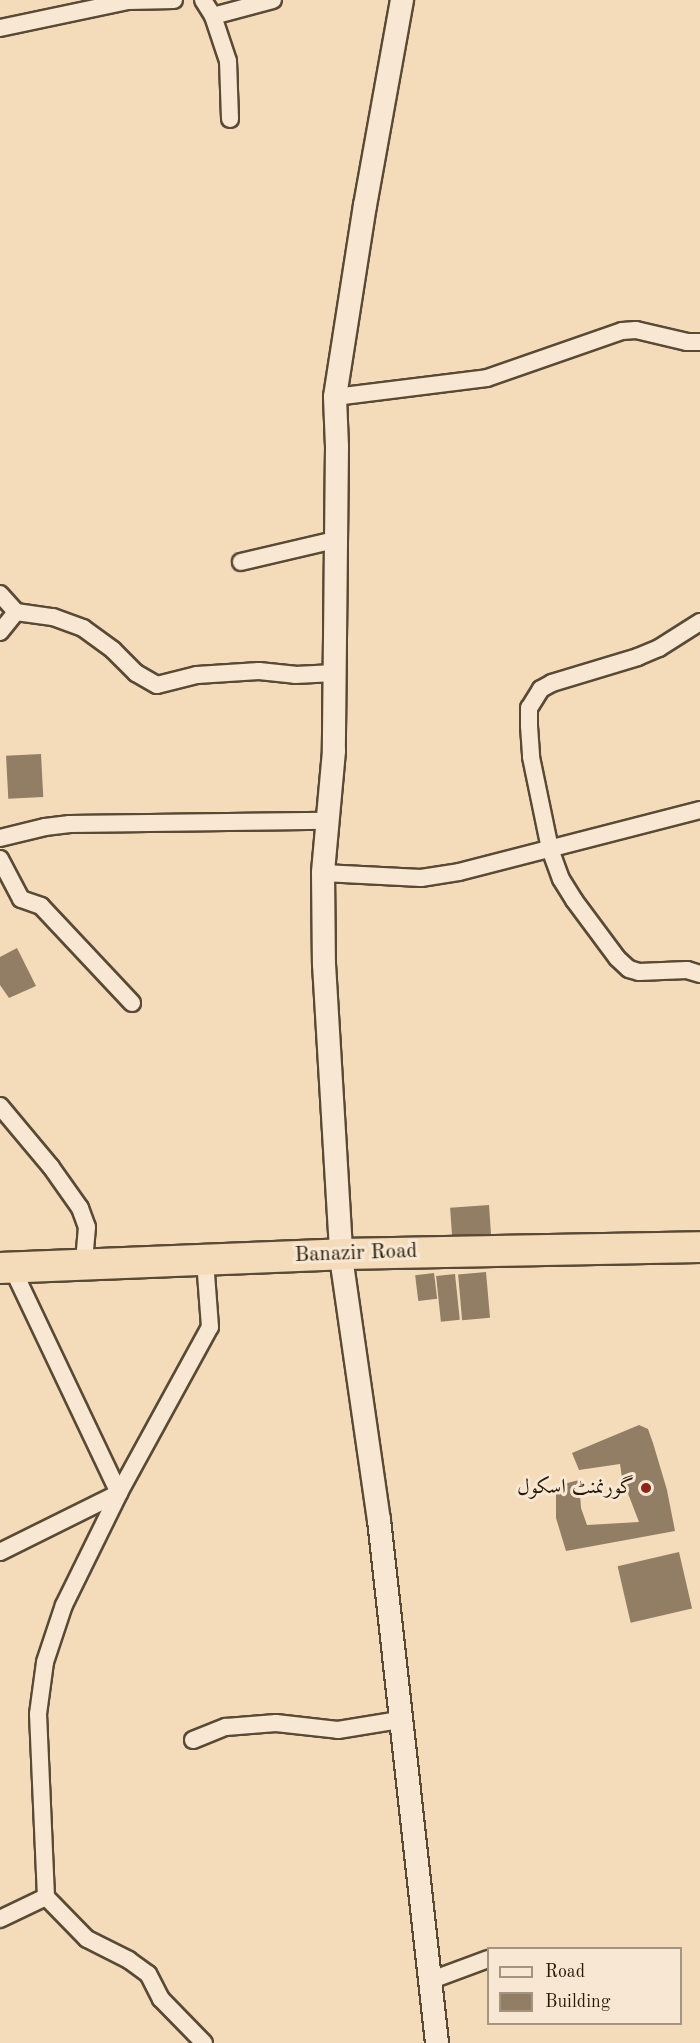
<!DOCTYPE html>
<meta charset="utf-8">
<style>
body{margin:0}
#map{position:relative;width:700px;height:2043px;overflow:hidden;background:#f4dcbb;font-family:"Old Standard TT",Amiri,serif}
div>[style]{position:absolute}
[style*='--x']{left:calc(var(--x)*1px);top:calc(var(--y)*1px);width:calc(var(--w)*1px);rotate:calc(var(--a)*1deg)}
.building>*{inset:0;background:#917e65;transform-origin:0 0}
.roads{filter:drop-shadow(2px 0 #594a35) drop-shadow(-2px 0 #594a35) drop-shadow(0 2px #594a35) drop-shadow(0 -2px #594a35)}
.street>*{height:16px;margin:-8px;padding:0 8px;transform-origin:8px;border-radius:8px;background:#f8e8d3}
.secondary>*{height:22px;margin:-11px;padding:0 11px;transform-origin:11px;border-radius:11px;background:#f8e8d3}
.highway>*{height:30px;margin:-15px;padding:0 15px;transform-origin:15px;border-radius:15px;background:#f4dcbb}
.dots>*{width:16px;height:16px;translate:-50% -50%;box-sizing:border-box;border:3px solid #f8e8d3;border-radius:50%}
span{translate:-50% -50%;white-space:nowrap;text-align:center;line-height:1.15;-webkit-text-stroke:6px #f8e8d3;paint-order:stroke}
.street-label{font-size:21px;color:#251908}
.poi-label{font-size:21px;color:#251908}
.right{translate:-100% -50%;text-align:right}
.legend{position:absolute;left:487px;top:1947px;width:195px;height:78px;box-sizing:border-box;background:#f8e8d3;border:2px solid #a49582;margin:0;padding:8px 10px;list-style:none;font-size:18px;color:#251908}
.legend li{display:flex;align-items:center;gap:12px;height:30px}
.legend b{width:30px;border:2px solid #a49582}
</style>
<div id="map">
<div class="building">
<div style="left:41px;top:754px;width:43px;height:35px;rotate:87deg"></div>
<div style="clip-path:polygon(17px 948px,36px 986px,9px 998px,0 985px,0 957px)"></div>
<div style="left:489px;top:1205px;width:40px;height:39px;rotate:86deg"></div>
<div style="left:486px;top:1272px;width:46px;height:28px;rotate:85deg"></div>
<div style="left:434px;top:1273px;width:26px;height:19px;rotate:83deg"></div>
<div style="left:455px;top:1274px;width:46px;height:19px;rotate:84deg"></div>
<div style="clip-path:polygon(639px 1425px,648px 1429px,653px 1443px,667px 1490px,675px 1531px,566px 1551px,556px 1518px,556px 1486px,579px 1480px,581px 1508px,587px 1525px,639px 1522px,622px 1478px,620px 1464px,579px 1470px,572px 1453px)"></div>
<div style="left:679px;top:1552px;width:58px;height:63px;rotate:77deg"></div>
</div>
<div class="roads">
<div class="street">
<div style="--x:203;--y:0;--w:19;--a:58"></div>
<div style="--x:213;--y:16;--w:62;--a:-14.9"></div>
<div style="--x:213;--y:16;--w:47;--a:71.6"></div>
<div style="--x:228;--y:61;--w:58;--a:88"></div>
<div style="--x:0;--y:28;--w:131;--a:-11.9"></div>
<div style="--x:128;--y:1;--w:46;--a:-1.2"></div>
<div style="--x:335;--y:397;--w:153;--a:-7.1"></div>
<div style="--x:487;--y:378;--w:143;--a:-19.2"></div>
<div style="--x:622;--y:331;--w:14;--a:-4"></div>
<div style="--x:636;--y:330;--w:52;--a:13.2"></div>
<div style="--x:687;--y:342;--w:13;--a:0"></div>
<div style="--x:241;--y:562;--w:97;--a:-13.2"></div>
<div style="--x:0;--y:594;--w:24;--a:48"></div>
<div style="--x:700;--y:622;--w:49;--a:147.6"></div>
<div style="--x:659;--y:648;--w:23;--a:157"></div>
<div style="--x:638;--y:657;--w:90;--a:163.2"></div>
<div style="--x:552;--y:683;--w:13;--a:151"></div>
<div style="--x:541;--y:689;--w:22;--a:122"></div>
<div style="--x:529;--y:708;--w:18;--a:90"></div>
<div style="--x:529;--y:726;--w:31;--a:86"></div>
<div style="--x:531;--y:757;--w:94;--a:78.3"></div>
<div style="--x:550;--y:849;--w:32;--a:70"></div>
<div style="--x:561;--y:879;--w:25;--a:58"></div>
<div style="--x:574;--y:900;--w:72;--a:53.4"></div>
<div style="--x:617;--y:958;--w:16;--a:43"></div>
<div style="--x:629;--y:969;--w:10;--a:17"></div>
<div style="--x:639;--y:972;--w:48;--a:-2.4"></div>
<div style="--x:687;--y:970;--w:14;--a:17"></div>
<div style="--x:0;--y:632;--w:26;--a:-51"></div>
<div style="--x:16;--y:612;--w:37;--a:8"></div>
<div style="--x:53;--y:617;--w:32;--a:20"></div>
<div style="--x:83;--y:628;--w:37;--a:36"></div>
<div style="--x:113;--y:650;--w:33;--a:45"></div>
<div style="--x:136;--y:673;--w:24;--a:30"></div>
<div style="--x:157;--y:685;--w:41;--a:-14"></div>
<div style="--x:197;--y:675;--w:62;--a:-3.7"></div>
<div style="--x:259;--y:671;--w:36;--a:6"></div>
<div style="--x:295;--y:675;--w:40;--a:-2.9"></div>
<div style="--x:0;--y:838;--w:46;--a:-13.7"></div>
<div style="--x:45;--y:827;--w:25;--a:-7"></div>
<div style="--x:70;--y:824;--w:257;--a:-0.7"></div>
<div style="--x:0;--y:859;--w:45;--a:62.3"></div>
<div style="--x:21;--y:899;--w:21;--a:19"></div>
<div style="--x:41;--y:906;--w:133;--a:46.8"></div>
<div style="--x:323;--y:873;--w:98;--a:2.9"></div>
<div style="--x:421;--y:878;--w:38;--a:-9"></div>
<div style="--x:459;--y:872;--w:249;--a:-14.4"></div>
<div style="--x:0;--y:1106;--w:80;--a:50.1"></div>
<div style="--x:51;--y:1167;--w:50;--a:54.7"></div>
<div style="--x:80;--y:1208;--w:20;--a:70"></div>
<div style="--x:87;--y:1227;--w:38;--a:95"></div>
<div style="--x:0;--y:1552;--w:133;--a:-26.4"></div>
<div style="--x:119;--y:1493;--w:249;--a:-115.4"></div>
<div style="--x:193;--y:1740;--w:35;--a:-22"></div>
<div style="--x:226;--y:1727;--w:50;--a:-4.6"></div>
<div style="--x:276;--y:1723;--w:62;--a:6.4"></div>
<div style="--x:338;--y:1730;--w:62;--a:-9.3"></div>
<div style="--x:0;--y:1919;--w:51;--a:-25.6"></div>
<div style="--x:429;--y:1981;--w:63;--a:-20.4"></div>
<div style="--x:204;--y:2043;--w:62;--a:-134.3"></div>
<div style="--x:161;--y:1999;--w:28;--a:-117"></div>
<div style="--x:148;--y:1974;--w:24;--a:-144"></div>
<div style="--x:129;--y:1960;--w:47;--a:-153.4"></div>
<div style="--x:87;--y:1939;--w:59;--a:-134.3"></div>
<div style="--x:46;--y:1897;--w:183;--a:-92.5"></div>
<div style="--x:38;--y:1714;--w:52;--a:-82.3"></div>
<div style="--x:45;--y:1662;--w:60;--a:-71.6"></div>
<div style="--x:64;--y:1605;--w:125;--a:-63.8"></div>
<div style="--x:119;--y:1493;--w:189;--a:-61.3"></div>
<div style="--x:210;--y:1327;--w:67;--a:-94.3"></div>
</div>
<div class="secondary">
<div style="--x:402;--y:0;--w:208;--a:100.2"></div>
<div style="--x:365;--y:205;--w:194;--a:98.9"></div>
<div style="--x:335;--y:397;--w:50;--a:87.7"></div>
<div style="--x:337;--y:447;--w:304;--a:90.6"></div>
<div style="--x:334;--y:751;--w:122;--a:95.2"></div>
<div style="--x:323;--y:873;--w:91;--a:89.4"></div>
<div style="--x:324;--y:964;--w:301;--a:86.6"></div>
<div style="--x:342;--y:1264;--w:259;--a:81.8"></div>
<div style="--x:379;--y:1520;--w:526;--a:83.67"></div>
</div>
<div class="highway">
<div style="--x:0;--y:1268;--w:342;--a:-2.3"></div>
<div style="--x:342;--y:1254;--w:358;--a:-1.1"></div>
</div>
</div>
<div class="dots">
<div style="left:646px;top:1488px;background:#8f2418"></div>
</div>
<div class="street-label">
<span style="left:356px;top:1254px;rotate:-2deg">Banazir Road</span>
</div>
<div class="poi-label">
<span class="right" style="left:634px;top:1488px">گورنمنٹ اسکول</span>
</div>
<ul class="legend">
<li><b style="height:8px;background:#f8e8d3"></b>Road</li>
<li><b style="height:16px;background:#917e65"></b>Building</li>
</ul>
</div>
